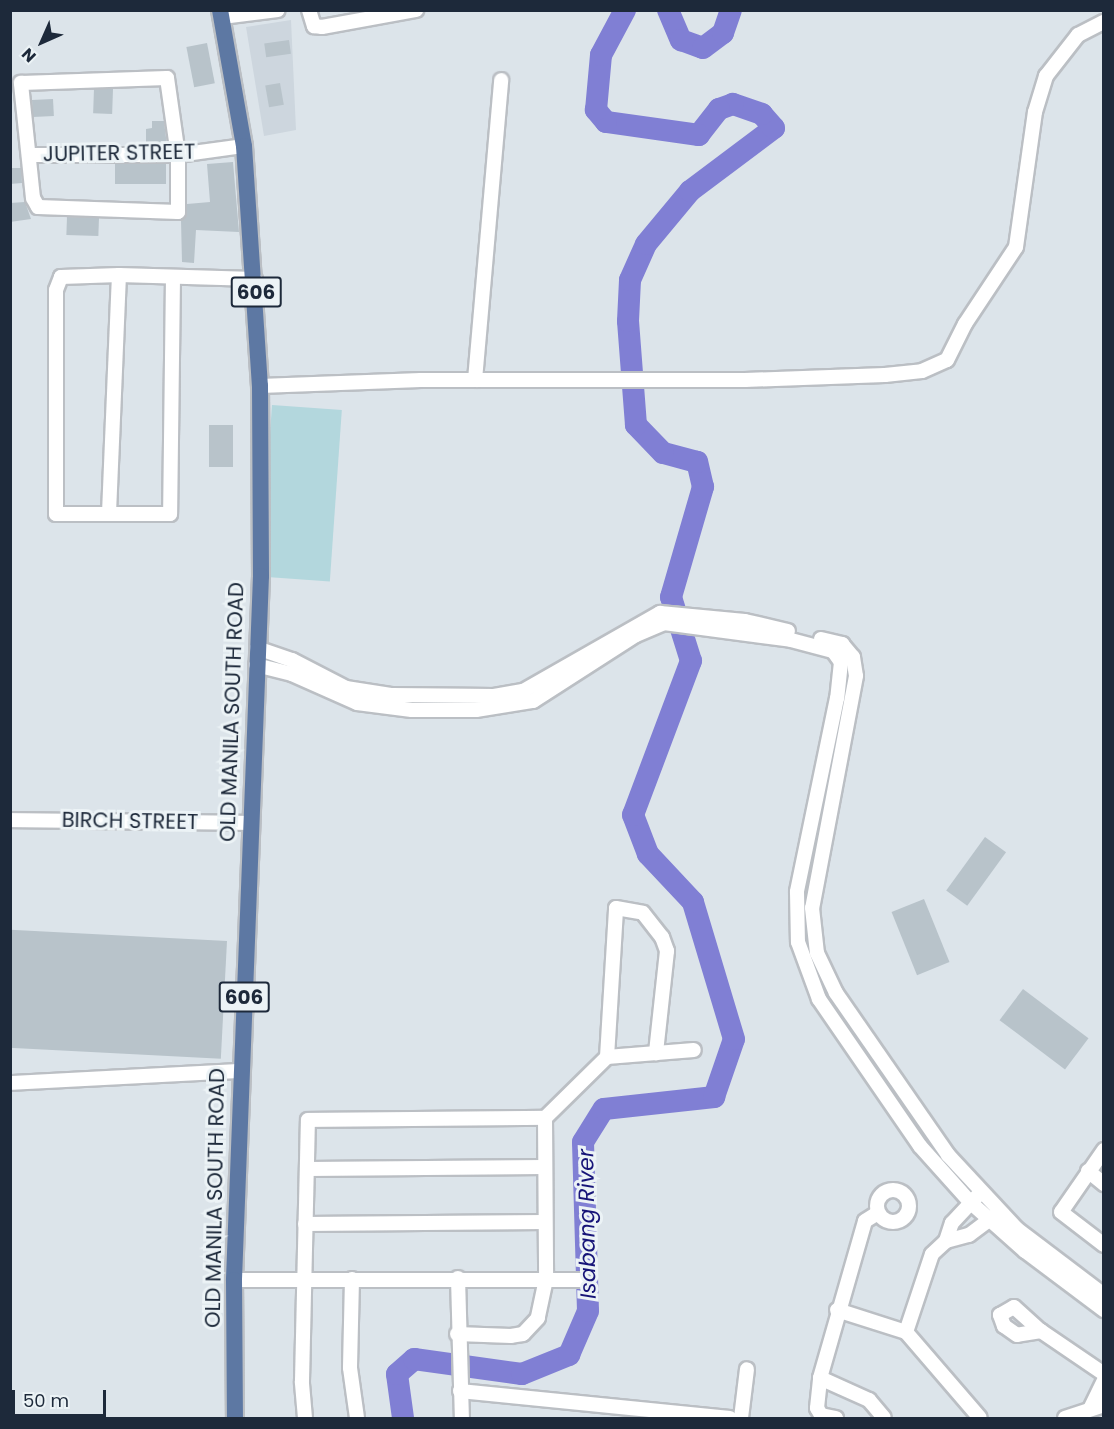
<!DOCTYPE html>
<style>
body{margin:0}
#map{position:relative;width:1114px;height:1429px;overflow:hidden;background:#dce4ea;font-family:Poppins,sans-serif}
div>[style]{position:absolute}
[style*='--x']{left:calc(var(--x)*1px);top:calc(var(--y)*1px);width:calc(var(--w)*1px);rotate:calc(var(--a)*1deg)}
.built>*{inset:0;background:#cdd6de}
.green>*{inset:0;background:#b3d7dd;transform-origin:0 0}
.river>*{height:22px;margin:-11px;padding:0 11px;transform-origin:11px;border-radius:11px;background:#807fd4}
.building>*{inset:0;background:#b8c3ca;transform-origin:0 0}
.roads{filter:drop-shadow(2px 0 #bbbfc4) drop-shadow(-2px 0 #bbbfc4) drop-shadow(0 2px #bbbfc4) drop-shadow(0 -2px #bbbfc4)}
.minor>*{height:14px;margin:-7px;padding:0 7px;transform-origin:7px;border-radius:7px;background:#fff}
.minor>.ring{margin:-7px;padding:0;box-sizing:content-box;background:none;border:14px solid #fff;border-radius:50%}
.primary>*{height:16px;margin:-8px;padding:0 8px;transform-origin:8px;border-radius:8px;background:#5d78a3}
span{translate:-50% -50%;white-space:nowrap;text-align:center;line-height:1.15;-webkit-text-stroke:6px #ecf3f6;paint-order:stroke}
.shield-label span{padding:2px 4px;background:#ecf3f6;border:2px solid;border-radius:4px;-webkit-text-stroke-width:0}
.shield-label{font-size:20px;color:#1d293a;font-weight:700}
.street-label{font-size:21px;color:#1d293a}
.water-label{font-size:22px;color:#171478;font-style:italic}
.frame{position:absolute;inset:0;border:12px solid #1d293a;pointer-events:none}
.north{position:absolute;left:12px;top:12px;width:60px;height:60px;-webkit-text-stroke:4px #ecf3f6;paint-order:stroke;rotate:225deg;font-size:16px;font-weight:700;line-height:24px;text-align:center;color:#1d293a}
.north::after{content:'';display:block;margin:auto;width:21px;height:27px;background:#1d293a;clip-path:polygon(50% 0,100% 100%,50% 72%,0 100%)}
.scale{position:absolute;left:12px;top:1390px;width:94px;height:27px;box-sizing:border-box;border:3px solid #1d293a;border-top:0;padding-left:8px;font-size:18px;line-height:21px;white-space:nowrap;color:#1d293a;-webkit-text-stroke:4px #ecf3f6;paint-order:stroke}
</style>
<div id="map">
<div class="built">
<div style="clip-path:polygon(291px 20px,296px 130px,264px 136px,246px 27px)"></div>
</div>
<div class="green">
<div style="left:272px;top:405px;width:70px;height:172px;rotate:4deg"></div>
</div>
<div class="river">
<div style="--x:668;--y:10;--w:33;--a:67"></div>
<div style="--x:681;--y:40;--w:23;--a:20"></div>
<div style="--x:703;--y:48;--w:25;--a:-37"></div>
<div style="--x:723;--y:33;--w:24;--a:-71"></div>
<div style="--x:403;--y:1418;--w:44;--a:-97.8"></div>
<div style="--x:397;--y:1374;--w:23;--a:-41"></div>
<div style="--x:414;--y:1359;--w:109;--a:7.9"></div>
<div style="--x:522;--y:1374;--w:51;--a:-22"></div>
<div style="--x:569;--y:1355;--w:48;--a:-66.6"></div>
<div style="--x:588;--y:1311;--w:169;--a:-91.7"></div>
<div style="--x:583;--y:1142;--w:39;--a:-58"></div>
<div style="--x:604;--y:1109;--w:111;--a:-6.2"></div>
<div style="--x:714;--y:1097;--w:61;--a:-71"></div>
<div style="--x:734;--y:1039;--w:143;--a:-106.7"></div>
<div style="--x:693;--y:902;--w:66;--a:-133.2"></div>
<div style="--x:648;--y:854;--w:42;--a:-111"></div>
<div style="--x:633;--y:815;--w:165;--a:-69.4"></div>
<div style="--x:691;--y:661;--w:67;--a:-107.4"></div>
<div style="--x:671;--y:597;--w:115;--a:-73.8"></div>
<div style="--x:703;--y:487;--w:26;--a:-103"></div>
<div style="--x:697;--y:462;--w:35;--a:-165"></div>
<div style="--x:663;--y:453;--w:39;--a:-134"></div>
<div style="--x:636;--y:425;--w:104;--a:-94.4"></div>
<div style="--x:628;--y:321;--w:41;--a:-87.2"></div>
<div style="--x:630;--y:280;--w:39;--a:-66"></div>
<div style="--x:646;--y:244;--w:69;--a:-50.3"></div>
<div style="--x:690;--y:191;--w:105;--a:-36.9"></div>
<div style="--x:774;--y:128;--w:18;--a:-131"></div>
<div style="--x:762;--y:114;--w:31;--a:-161"></div>
<div style="--x:733;--y:104;--w:15;--a:160"></div>
<div style="--x:719;--y:109;--w:33;--a:128"></div>
<div style="--x:699;--y:135;--w:94;--a:-172"></div>
<div style="--x:606;--y:122;--w:16;--a:-130"></div>
<div style="--x:596;--y:110;--w:55;--a:-84.8"></div>
<div style="--x:601;--y:55;--w:51;--a:-61.9"></div>
</div>
<div class="building">
<div style="left:289px;top:40px;width:14px;height:25px;rotate:82deg"></div>
<div style="left:207px;top:43px;width:41px;height:21px;rotate:79deg"></div>
<div style="left:280px;top:83px;width:22px;height:15px;rotate:80deg"></div>
<div style="left:113px;top:89px;width:25px;height:19px;rotate:92deg"></div>
<div style="left:53px;top:99px;width:17px;height:21px;rotate:87deg"></div>
<div style="clip-path:polygon(152px 121px,164px 121px,167px 146px,146px 146px,146px 129px,152px 128px)"></div>
<div style="clip-path:polygon(233px 162px,239px 232px,196px 230px,194px 263px,182px 262px,181px 220px,186px 216px,187px 204px,210px 202px,207px 164px)"></div>
<div style="left:115px;top:164px;width:51px;height:20px"></div>
<div style="clip-path:polygon(10px 168px,21px 168px,22px 183px,10px 184px)"></div>
<div style="clip-path:polygon(25px 202px,31px 219px,10px 222px,10px 203px)"></div>
<div style="left:67px;top:217px;width:32px;height:18px;rotate:2deg"></div>
<div style="left:209px;top:425px;width:24px;height:42px"></div>
<div style="left:985px;top:837px;width:26px;height:66px;rotate:36deg"></div>
<div style="left:924px;top:899px;width:68px;height:35px;rotate:68deg"></div>
<div style="left:227px;top:941px;width:118px;height:217px;rotate:93deg"></div>
<div style="left:1023px;top:989px;width:82px;height:39px;rotate:37deg"></div>
</div>
<div class="roads">
<div class="minor">
<div style="--x:309;--y:10;--w:17;--a:73"></div>
<div style="--x:314;--y:26;--w:8;--a:7"></div>
<div style="--x:322;--y:27;--w:96;--a:-10.3"></div>
<div style="--x:222;--y:17;--w:56;--a:-7.1"></div>
<div style="--x:167;--y:78;--w:78;--a:81.9"></div>
<div style="--x:178;--y:155;--w:57;--a:90"></div>
<div style="--x:178;--y:212;--w:140;--a:-178"></div>
<div style="--x:38;--y:207;--w:10;--a:-119"></div>
<div style="--x:33;--y:198;--w:116;--a:-96"></div>
<div style="--x:21;--y:83;--w:146;--a:-2"></div>
<div style="--x:30;--y:155;--w:148;--a:0"></div>
<div style="--x:178;--y:155;--w:67;--a:-7.8"></div>
<div style="--x:173;--y:277;--w:237;--a:90.7"></div>
<div style="--x:170;--y:514;--w:114;--a:180"></div>
<div style="--x:56;--y:514;--w:224;--a:-90"></div>
<div style="--x:56;--y:290;--w:14;--a:-69"></div>
<div style="--x:61;--y:277;--w:58;--a:-2"></div>
<div style="--x:119;--y:275;--w:136;--a:1.7"></div>
<div style="--x:475;--y:380;--w:301;--a:-85"></div>
<div style="--x:260;--y:386;--w:161;--a:-2.1"></div>
<div style="--x:421;--y:380;--w:324;--a:0"></div>
<div style="--x:745;--y:380;--w:140;--a:-2"></div>
<div style="--x:885;--y:375;--w:37;--a:-6"></div>
<div style="--x:922;--y:371;--w:27;--a:-24"></div>
<div style="--x:947;--y:360;--w:40;--a:-63.4"></div>
<div style="--x:965;--y:324;--w:92;--a:-56.5"></div>
<div style="--x:1016;--y:247;--w:136;--a:-82"></div>
<div style="--x:1035;--y:112;--w:38;--a:-73"></div>
<div style="--x:1046;--y:76;--w:52;--a:-52"></div>
<div style="--x:1078;--y:35;--w:29;--a:-27"></div>
<div style="--x:109;--y:513;--w:238;--a:-87.6"></div>
<div style="--x:821;--y:639;--w:22;--a:13"></div>
<div style="--x:842;--y:644;--w:17;--a:50"></div>
<div style="--x:853;--y:657;--w:19;--a:81"></div>
<div style="--x:856;--y:676;--w:236;--a:100.7"></div>
<div style="--x:812;--y:908;--w:45;--a:83.7"></div>
<div style="--x:817;--y:953;--w:44;--a:64.6"></div>
<div style="--x:836;--y:993;--w:197;--a:55.3"></div>
<div style="--x:948;--y:1155;--w:101;--a:47"></div>
<div style="--x:1017;--y:1229;--w:109;--a:37.2"></div>
<div style="--x:257;--y:648;--w:37;--a:19"></div>
<div style="--x:292;--y:660;--w:61;--a:27.4"></div>
<div style="--x:346;--y:688;--w:47;--a:8.7"></div>
<div style="--x:392;--y:695;--w:102;--a:0.6"></div>
<div style="--x:494;--y:696;--w:29;--a:-10"></div>
<div style="--x:523;--y:691;--w:158;--a:-29.7"></div>
<div style="--x:660;--y:613;--w:85;--a:5.4"></div>
<div style="--x:745;--y:621;--w:44;--a:13.1"></div>
<div style="--x:256;--y:665;--w:37;--a:14"></div>
<div style="--x:292;--y:674;--w:71;--a:24"></div>
<div style="--x:357;--y:703;--w:55;--a:7.3"></div>
<div style="--x:412;--y:710;--w:64;--a:0"></div>
<div style="--x:476;--y:710;--w:58;--a:-9"></div>
<div style="--x:533;--y:701;--w:122;--a:-32.7"></div>
<div style="--x:636;--y:635;--w:30;--a:-23"></div>
<div style="--x:664;--y:623;--w:128;--a:7.6"></div>
<div style="--x:791;--y:640;--w:43;--a:14.7"></div>
<div style="--x:833;--y:651;--w:14;--a:54"></div>
<div style="--x:841;--y:662;--w:36;--a:96"></div>
<div style="--x:837;--y:698;--w:198;--a:101.7"></div>
<div style="--x:797;--y:892;--w:50;--a:88.9"></div>
<div style="--x:798;--y:942;--w:61;--a:69.8"></div>
<div style="--x:819;--y:999;--w:178;--a:55.5"></div>
<div style="--x:920;--y:1146;--w:75;--a:48.2"></div>
<div style="--x:970;--y:1202;--w:74;--a:41.7"></div>
<div style="--x:1025;--y:1251;--w:99;--a:36.8"></div>
<div style="--x:10;--y:820;--w:240;--a:0.7"></div>
<div style="--x:607;--y:1057;--w:149;--a:-86.5"></div>
<div style="--x:616;--y:908;--w:27;--a:10"></div>
<div style="--x:643;--y:913;--w:31;--a:52"></div>
<div style="--x:662;--y:937;--w:15;--a:70"></div>
<div style="--x:667;--y:951;--w:103;--a:96.2"></div>
<div style="--x:10;--y:1083;--w:231;--a:-3"></div>
<div style="--x:545;--y:1118;--w:87;--a:-44.5"></div>
<div style="--x:607;--y:1057;--w:87;--a:-4.6"></div>
<div style="--x:1104;--y:1150;--w:75;--a:124.7"></div>
<div style="--x:1061;--y:1212;--w:54;--a:37.5"></div>
<div style="--x:307;--y:1169;--w:238;--a:-0.5"></div>
<div style="--x:1088;--y:1171;--w:21;--a:39"></div>
<div class="ring" style="left:877px;top:1190px;width:18px;height:18px"></div>
<div style="--x:305;--y:1224;--w:240;--a:-0.5"></div>
<div style="--x:946;--y:1241;--w:24;--a:-15"></div>
<div style="--x:969;--y:1235;--w:34;--a:-37"></div>
<div style="--x:458;--y:1278;--w:140;--a:88.4"></div>
<div style="--x:352;--y:1279;--w:89;--a:91.3"></div>
<div style="--x:350;--y:1368;--w:50;--a:82"></div>
<div style="--x:234;--y:1280;--w:347;--a:0"></div>
<div style="--x:837;--y:1310;--w:72;--a:17.7"></div>
<div style="--x:906;--y:1332;--w:113;--a:49.3"></div>
<div style="--x:1041;--y:1331;--w:24;--a:171"></div>
<div style="--x:1017;--y:1335;--w:16;--a:-145"></div>
<div style="--x:1004;--y:1326;--w:12;--a:-110"></div>
<div style="--x:1000;--y:1315;--w:16;--a:-30"></div>
<div style="--x:1014;--y:1307;--w:36;--a:42"></div>
<div style="--x:1041;--y:1331;--w:76;--a:34.3"></div>
<div style="--x:906;--y:1332;--w:82;--a:-71.6"></div>
<div style="--x:932;--y:1254;--w:19;--a:-43"></div>
<div style="--x:946;--y:1241;--w:19;--a:-72"></div>
<div style="--x:952;--y:1223;--w:37;--a:-47"></div>
<div style="--x:820;--y:1378;--w:54;--a:24.2"></div>
<div style="--x:869;--y:1400;--w:23;--a:50"></div>
<div style="--x:460;--y:1391;--w:271;--a:5.7"></div>
<div style="--x:1090;--y:1409;--w:32;--a:-64"></div>
<div style="--x:305;--y:1418;--w:37;--a:-95"></div>
<div style="--x:302;--y:1381;--w:261;--a:-88.7"></div>
<div style="--x:308;--y:1120;--w:237;--a:-0.5"></div>
<div style="--x:545;--y:1118;--w:161;--a:89.6"></div>
<div style="--x:546;--y:1279;--w:40;--a:102"></div>
<div style="--x:538;--y:1318;--w:22;--a:133"></div>
<div style="--x:523;--y:1334;--w:12;--a:171"></div>
<div style="--x:511;--y:1336;--w:54;--a:-177.9"></div>
<div style="--x:741;--y:1418;--w:49;--a:-83"></div>
<div style="--x:836;--y:1418;--w:15;--a:-169"></div>
<div style="--x:821;--y:1415;--w:8;--a:-120"></div>
<div style="--x:817;--y:1408;--w:30;--a:-84"></div>
<div style="--x:820;--y:1378;--w:163;--a:-74"></div>
<div style="--x:865;--y:1221;--w:15;--a:-32"></div>
<div style="--x:1065;--y:1418;--w:41;--a:-18.4"></div>
</div>
<div class="primary">
<div style="--x:220;--y:10;--w:138;--a:80"></div>
<div style="--x:244;--y:146;--w:241;--a:86.2"></div>
<div style="--x:260;--y:386;--w:190;--a:89.7"></div>
<div style="--x:261;--y:576;--w:705;--a:92.2"></div>
<div style="--x:234;--y:1280;--w:138;--a:89.6"></div>
</div>
</div>
<div class="shield-label">
<span style="left:256px;top:292px">606</span>
<span style="left:244px;top:997px">606</span>
</div>
<div class="street-label">
<span style="left:119px;top:153px;rotate:-1deg">JUPITER STREET</span>
<span style="left:232px;top:712px;rotate:-88deg">OLD MANILA SOUTH ROAD</span>
<span style="left:130px;top:821px;rotate:1deg">BIRCH STREET</span>
<span style="left:215px;top:1198px;rotate:-89deg">OLD MANILA SOUTH ROAD</span>
</div>
<div class="water-label">
<span style="left:587px;top:1224px;rotate:-91deg">Isabang River</span>
</div>
<div class="frame"></div>
<div class="north">N</div>
<div class="scale">50 m</div>
</div>
